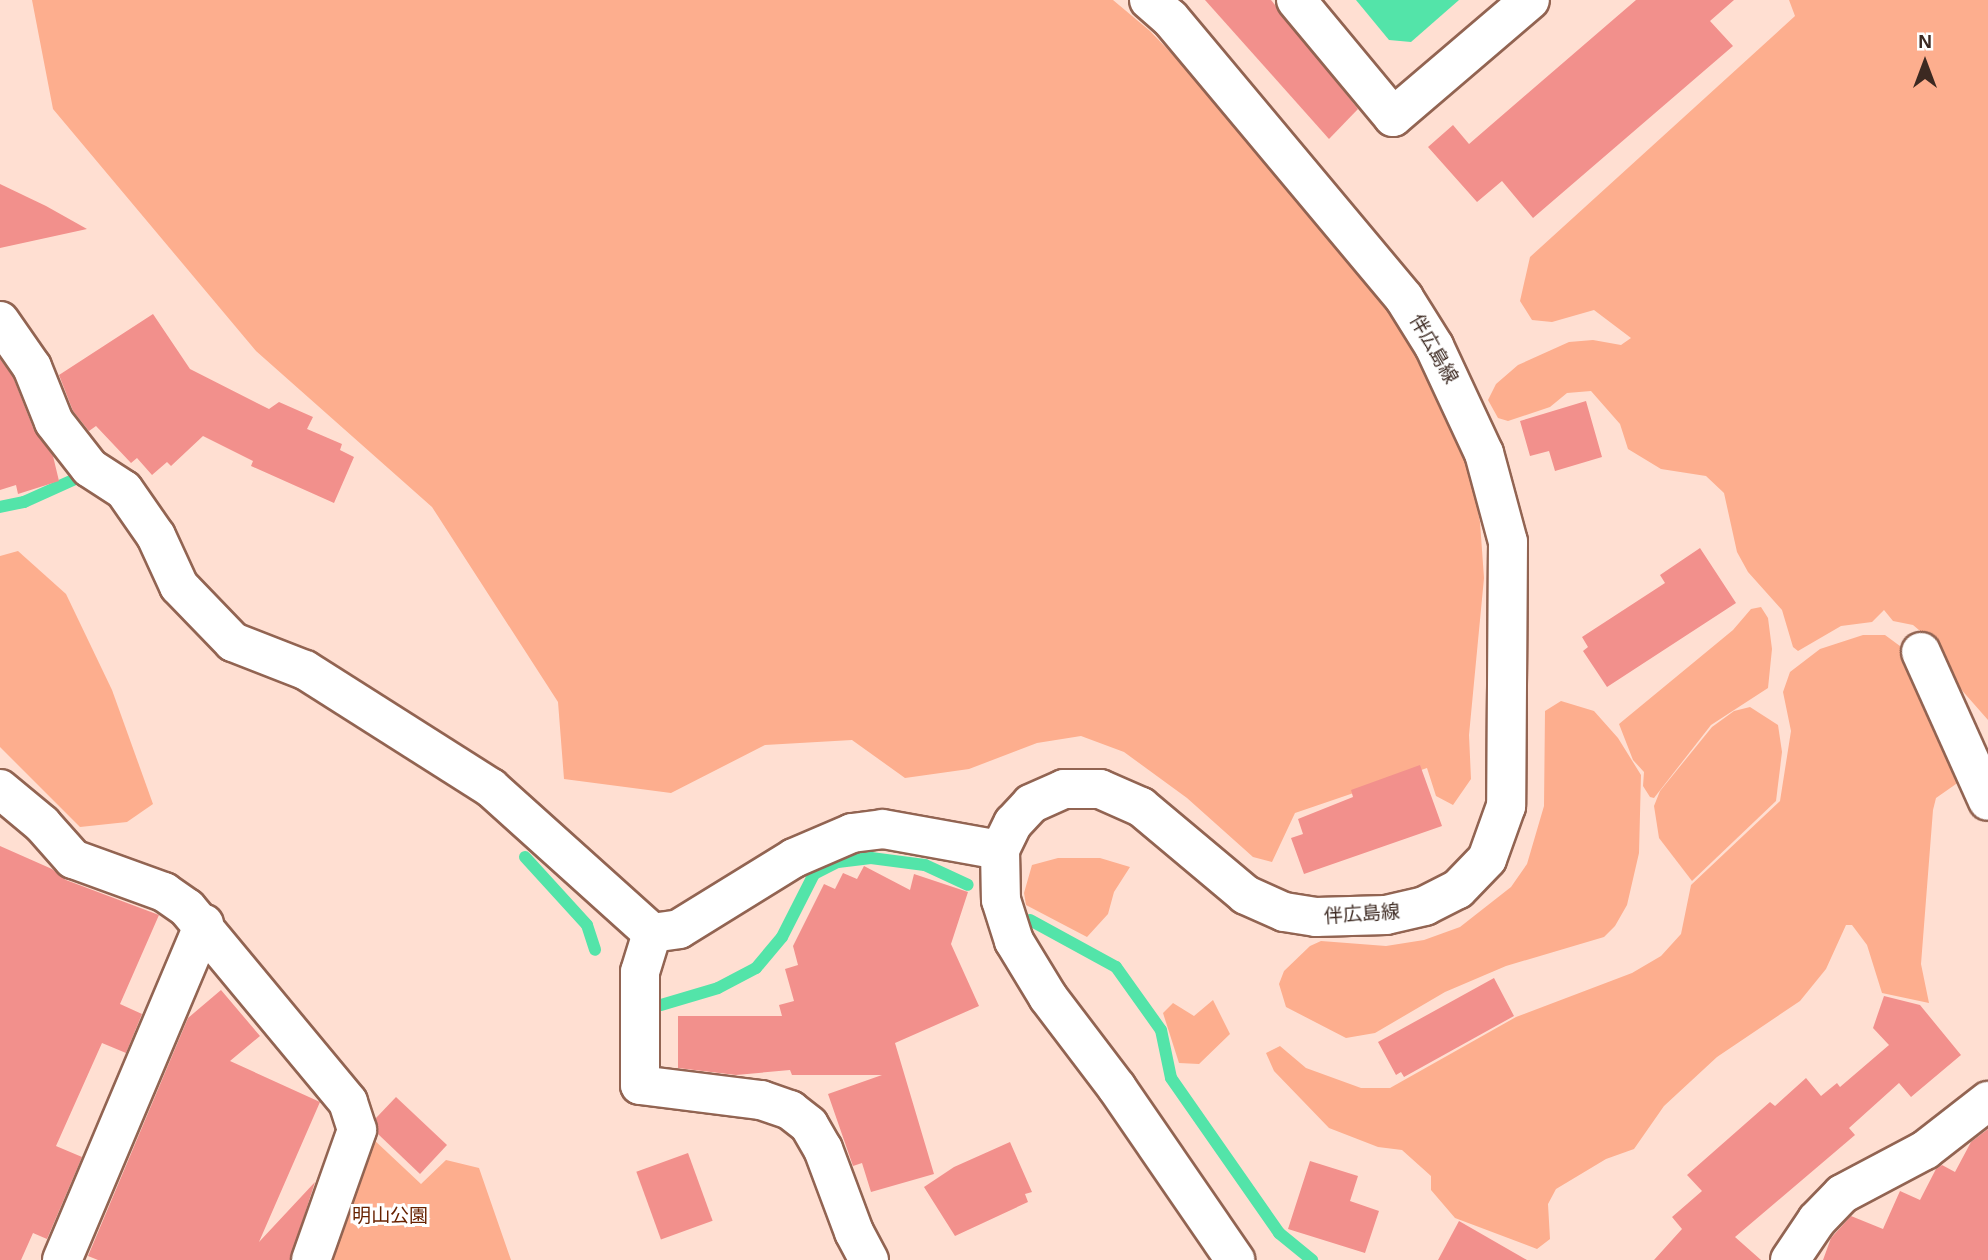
<!DOCTYPE html>
<meta charset="utf-8">
<style>
body{margin:0}
#map{position:relative;width:1988px;height:1260px;overflow:hidden;background:#ffdfd2;font-family:Arial,"Noto Sans JP",sans-serif}
div>[style]{position:absolute}
[style*='--x']{left:calc(var(--x)*1px);top:calc(var(--y)*1px);width:calc(var(--w)*1px);rotate:calc(var(--a)*1deg)}
.green>*{inset:0;background:#fdae8e}
.water>*{inset:0;background:#53e4a9}
.stream>*{height:12px;margin:-6px;padding:0 6px;transform-origin:6px;border-radius:6px;background:#53e4a9}
.building>*{inset:0;background:#f2908c;transform-origin:0 0}
.roads{filter:drop-shadow(2px 0 #926452) drop-shadow(-2px 0 #926452) drop-shadow(0 2px #926452) drop-shadow(0 -2px #926452)}
.minor>*{height:38px;margin:-19px;padding:0 19px;transform-origin:19px;border-radius:19px;background:#fff}
.major>*{height:38px;margin:-19px;padding:0 19px;transform-origin:19px;border-radius:19px;background:#fff}
span{translate:-50% -50%;white-space:nowrap;text-align:center;line-height:1.15;-webkit-text-stroke:6px #fff;paint-order:stroke}
.street-label{font-size:19px;color:#3c2921}
.park-label{font-size:19px;color:#682200}
.north{position:absolute;left:1890px;top:28px;width:70px;height:70px;-webkit-text-stroke:5px #fff;paint-order:stroke;rotate:0deg;font-size:19px;font-weight:700;line-height:28px;text-align:center;color:#3c2921}
.north::after{content:'';display:block;margin:auto;width:24px;height:32px;background:#3c2921;clip-path:polygon(50% 0,100% 100%,50% 72%,0 100%)}
</style>
<div id="map">
<div class="green">
<div style="clip-path:polygon(32px 0,1113px 0,1150px 31px,1316px 204px,1376px 281px,1448px 410px,1469px 467px,1480px 522px,1484px 578px,1469px 735px,1471px 779px,1453px 805px,1436px 796px,1427px 768px,1295px 813px,1272px 862px,1253px 857px,1187px 798px,1124px 752px,1081px 736px,1037px 743px,969px 769px,905px 778px,852px 740px,765px 745px,671px 793px,564px 779px,558px 702px,432px 507px,256px 351px,53px 109px)"></div>
<div style="clip-path:polygon(1789px 0,1988px 0,1988px 720px,1959px 687px,1938px 646px,1913px 625px,1893px 621px,1884px 610px,1872px 622px,1841px 626px,1798px 651px,1793px 647px,1782px 610px,1748px 572px,1737px 552px,1724px 493px,1706px 476px,1661px 469px,1628px 449px,1620px 424px,1591px 391px,1567px 393px,1550px 407px,1508px 421px,1498px 418px,1488px 400px,1496px 384px,1518px 365px,1569px 342px,1593px 340px,1621px 345px,1631px 338px,1594px 310px,1552px 322px,1532px 320px,1520px 301px,1530px 257px,1795px 16px)"></div>
<div style="clip-path:polygon(18px 551px,66px 594px,112px 690px,153px 804px,127px 822px,80px 827px,0 747px,0 556px)"></div>
<div style="clip-path:polygon(1761px 607px,1768px 618px,1772px 649px,1768px 688px,1711px 725px,1654px 798px,1650px 797px,1643px 786px,1644px 772px,1633px 760px,1619px 724px,1733px 630px,1751px 609px)"></div>
<div style="clip-path:polygon(1863px 635px,1885px 635px,1904px 649px,1966px 777px,1936px 798px,1933px 810px,1921px 964px,1929px 1003px,1882px 993px,1867px 945px,1852px 925px,1846px 925px,1826px 969px,1800px 1001px,1717px 1057px,1664px 1106px,1634px 1149px,1606px 1159px,1556px 1189px,1548px 1204px,1550px 1239px,1537px 1249px,1455px 1218px,1431px 1190px,1431px 1176px,1402px 1150px,1378px 1147px,1329px 1128px,1274px 1071px,1266px 1053px,1280px 1046px,1306px 1068px,1361px 1088px,1390px 1088px,1516px 1017px,1632px 973px,1661px 956px,1681px 934px,1691px 885px,1780px 801px,1791px 731px,1783px 692px,1790px 672px,1820px 649px)"></div>
<div style="clip-path:polygon(1561px 701px,1594px 711px,1618px 738px,1641px 775px,1639px 853px,1627px 905px,1615px 926px,1604px 937px,1506px 966px,1445px 992px,1375px 1033px,1346px 1038px,1286px 1007px,1279px 984px,1284px 971px,1310px 946px,1321px 941px,1386px 946px,1424px 940px,1460px 927px,1511px 887px,1527px 864px,1544px 806px,1545px 711px)"></div>
<div style="clip-path:polygon(1750px 707px,1778px 725px,1782px 752px,1776px 801px,1692px 881px,1659px 838px,1654px 806px,1660px 791px,1712px 727px,1734px 711px)"></div>
<div style="clip-path:polygon(1058px 858px,1100px 858px,1130px 867px,1114px 892px,1108px 914px,1087px 937px,1026px 905px,1024px 893px,1032px 865px)"></div>
<div style="clip-path:polygon(1213px 1000px,1230px 1034px,1199px 1064px,1179px 1063px,1163px 1013px,1173px 1003px,1194px 1016px)"></div>
<div style="clip-path:polygon(372px 1138px,421px 1184px,446px 1160px,479px 1168px,511px 1260px,326px 1260px)"></div>
</div>
<div class="water">
<div style="clip-path:polygon(1356px 0,1459px 0,1411px 42px,1389px 40px)"></div>
</div>
<div class="stream">
<div style="--x:0;--y:507;--w:25;--a:-12"></div>
<div style="--x:24;--y:502;--w:54;--a:-24.2"></div>
<div style="--x:525;--y:857;--w:92;--a:47.6"></div>
<div style="--x:587;--y:925;--w:26;--a:72"></div>
<div style="--x:1030;--y:920;--w:98;--a:28.7"></div>
<div style="--x:1116;--y:967;--w:77;--a:54.5"></div>
<div style="--x:1161;--y:1030;--w:49;--a:78.2"></div>
<div style="--x:1171;--y:1078;--w:189;--a:55.1"></div>
<div style="--x:1279;--y:1233;--w:43;--a:39.3"></div>
<div style="--x:661;--y:1005;--w:59;--a:-16.6"></div>
<div style="--x:718;--y:988;--w:43;--a:-27.8"></div>
<div style="--x:756;--y:968;--w:40;--a:-50"></div>
<div style="--x:782;--y:937;--w:71;--a:-63.1"></div>
<div style="--x:814;--y:874;--w:27;--a:-27"></div>
<div style="--x:838;--y:862;--w:33;--a:-7"></div>
<div style="--x:871;--y:858;--w:54;--a:7.4"></div>
<div style="--x:925;--y:865;--w:47;--a:24.9"></div>
</div>
<div class="building">
<div style="clip-path:polygon(1205px 0,1271px 0,1358px 109px,1329px 139px)"></div>
<div style="clip-path:polygon(1636px 0,1734px 0,1710px 21px,1733px 46px,1533px 218px,1502px 181px,1477px 202px,1428px 147px,1453px 125px,1469px 144px)"></div>
<div style="clip-path:polygon(0 184px,46px 206px,87px 229px,0 248px)"></div>
<div style="clip-path:polygon(153px 314px,190px 369px,269px 409px,279px 402px,313px 417px,307px 429px,342px 444px,340px 450px,354px 457px,334px 503px,251px 466px,253px 461px,203px 436px,171px 466px,167px 462px,152px 475px,137px 458px,131px 463px,96px 426px,89px 431px,73px 411px,59px 375px)"></div>
<div style="clip-path:polygon(0 359px,13px 377px,34px 430px,53px 456px,59px 481px,18px 494px,16px 485px,0 490px)"></div>
<div style="clip-path:polygon(1586px 401px,1602px 457px,1555px 471px,1549px 451px,1530px 456px,1520px 421px)"></div>
<div style="clip-path:polygon(1700px 548px,1736px 603px,1607px 687px,1583px 651px,1588px 647px,1582px 637px,1665px 583px,1660px 575px)"></div>
<div style="clip-path:polygon(1420px 765px,1442px 826px,1304px 874px,1291px 838px,1303px 834px,1298px 819px,1353px 797px,1351px 790px)"></div>
<div style="clip-path:polygon(0 846px,52px 869px,66px 880px,159px 915px,120px 1004px,142px 1014px,126px 1053px,102px 1043px,56px 1146px,82px 1157px,47px 1239px,33px 1233px,21px 1260px,0 1260px)"></div>
<div style="clip-path:polygon(864px 866px,910px 890px,914px 874px,968px 892px,951px 944px,979px 1006px,895px 1043px,934px 1174px,871px 1192px,862px 1163px,853px 1166px,828px 1094px,882px 1075px,792px 1075px,790px 1070px,736px 1075px,678px 1068px,678px 1016px,782px 1016px,779px 1005px,794px 1001px,785px 969px,798px 965px,793px 946px,824px 884px,835px 889px,843px 873px,857px 879px)"></div>
<div style="clip-path:polygon(1494px 978px,1514px 1016px,1404px 1077px,1401px 1072px,1396px 1075px,1378px 1042px)"></div>
<div style="clip-path:polygon(221px 990px,260px 1036px,230px 1061px,320px 1102px,259px 1242px,315px 1182px,290px 1260px,98px 1260px,88px 1256px,188px 1018px)"></div>
<div style="clip-path:polygon(1884px 996px,1920px 1005px,1961px 1055px,1911px 1097px,1899px 1083px,1849px 1128px,1855px 1135px,1735px 1237px,1761px 1260px,1654px 1260px,1682px 1229px,1672px 1217px,1702px 1191px,1687px 1175px,1770px 1102px,1775px 1106px,1806px 1078px,1821px 1096px,1837px 1083px,1840px 1087px,1889px 1045px,1873px 1028px)"></div>
<div style="clip-path:polygon(396px 1097px,447px 1145px,420px 1174px,378px 1134px,376px 1118px)"></div>
<div style="clip-path:polygon(1988px 1129px,1988px 1260px,1823px 1260px,1831px 1238px,1851px 1216px,1883px 1229px,1900px 1191px,1920px 1200px,1936px 1169px,1942px 1165px,1955px 1172px,1971px 1142px)"></div>
<div style="clip-path:polygon(1010px 1142px,1032px 1192px,1025px 1194px,1028px 1202px,955px 1236px,924px 1187px,954px 1167px)"></div>
<div style="left:688px;top:1153px;width:72px;height:55px;rotate:70deg"></div>
<div style="clip-path:polygon(1310px 1161px,1358px 1176px,1350px 1201px,1379px 1211px,1365px 1253px,1288px 1229px)"></div>
<div style="clip-path:polygon(1459px 1221px,1527px 1260px,1438px 1260px)"></div>
</div>
<div class="roads">
<div class="minor">
<div style="--x:1296;--y:0;--w:152;--a:50.3"></div>
<div style="--x:1393;--y:117;--w:180;--a:-40.5"></div>
<div style="--x:0;--y:321;--w:56;--a:55.2"></div>
<div style="--x:32;--y:367;--w:59;--a:68.2"></div>
<div style="--x:54;--y:422;--w:58;--a:52"></div>
<div style="--x:90;--y:468;--w:40;--a:32.9"></div>
<div style="--x:124;--y:490;--w:56;--a:55.2"></div>
<div style="--x:156;--y:536;--w:55;--a:65.3"></div>
<div style="--x:179;--y:586;--w:78;--a:46"></div>
<div style="--x:233;--y:642;--w:77;--a:21.3"></div>
<div style="--x:305;--y:670;--w:220;--a:32.4"></div>
<div style="--x:491;--y:788;--w:217;--a:42"></div>
<div style="--x:652;--y:933;--w:27;--a:-8"></div>
<div style="--x:679;--y:929;--w:135;--a:-31.7"></div>
<div style="--x:794;--y:858;--w:63;--a:-23.3"></div>
<div style="--x:852;--y:833;--w:31;--a:-7"></div>
<div style="--x:883;--y:829;--w:119;--a:10.2"></div>
<div style="--x:1921;--y:652;--w:163;--a:65.8"></div>
<div style="--x:0;--y:789;--w:55;--a:39.8"></div>
<div style="--x:42;--y:824;--w:47;--a:48.5"></div>
<div style="--x:73;--y:859;--w:97;--a:19.9"></div>
<div style="--x:164;--y:892;--w:28;--a:35"></div>
<div style="--x:187;--y:908;--w:252;--a:50.3"></div>
<div style="--x:348;--y:1102;--w:29;--a:72"></div>
<div style="--x:357;--y:1130;--w:138;--a:109.5"></div>
<div style="--x:652;--y:933;--w:41;--a:107.1"></div>
<div style="--x:640;--y:972;--w:113;--a:90"></div>
<div style="--x:640;--y:1085;--w:122;--a:7.1"></div>
<div style="--x:761;--y:1100;--w:31;--a:19"></div>
<div style="--x:790;--y:1110;--w:24;--a:38"></div>
<div style="--x:809;--y:1125;--w:28;--a:60"></div>
<div style="--x:823;--y:1149;--w:89;--a:69.5"></div>
<div style="--x:854;--y:1232;--w:32;--a:62"></div>
<div style="--x:62;--y:1260;--w:365;--a:-67.1"></div>
<div style="--x:1790;--y:1260;--w:48;--a:-56"></div>
<div style="--x:1817;--y:1220;--w:36;--a:-46"></div>
<div style="--x:1842;--y:1194;--w:94;--a:-27.9"></div>
<div style="--x:1925;--y:1150;--w:80;--a:-37.9"></div>
</div>
<div class="major">
<div style="--x:1149;--y:0;--w:28;--a:41"></div>
<div style="--x:1170;--y:18;--w:365;--a:50.1"></div>
<div style="--x:1404;--y:298;--w:57;--a:58"></div>
<div style="--x:1434;--y:346;--w:118;--a:65"></div>
<div style="--x:1484;--y:453;--w:92;--a:74.9"></div>
<div style="--x:1508;--y:542;--w:264;--a:90.4"></div>
<div style="--x:1506;--y:806;--w:56;--a:109.7"></div>
<div style="--x:1487;--y:859;--w:42;--a:134"></div>
<div style="--x:1458;--y:889;--w:37;--a:153"></div>
<div style="--x:1425;--y:906;--w:40;--a:167"></div>
<div style="--x:1386;--y:915;--w:70;--a:178.4"></div>
<div style="--x:1316;--y:917;--w:32;--a:-171"></div>
<div style="--x:1284;--y:912;--w:42;--a:-155.9"></div>
<div style="--x:1246;--y:895;--w:137;--a:-140"></div>
<div style="--x:1141;--y:807;--w:45;--a:-156.3"></div>
<div style="--x:1100;--y:789;--w:36;--a:180"></div>
<div style="--x:1064;--y:789;--w:36;--a:156"></div>
<div style="--x:1031;--y:804;--w:26;--a:133"></div>
<div style="--x:1013;--y:823;--w:30;--a:116"></div>
<div style="--x:1000;--y:850;--w:50;--a:88.9"></div>
<div style="--x:1001;--y:900;--w:43;--a:72.4"></div>
<div style="--x:1014;--y:941;--w:66;--a:58.7"></div>
<div style="--x:1048;--y:997;--w:114;--a:52.8"></div>
<div style="--x:1117;--y:1088;--w:209;--a:55.5"></div>
</div>
</div>
<div class="street-label">
<span style="left:1434px;top:349px;rotate:60deg">伴広島線</span>
<span style="left:1362px;top:914px;rotate:-4deg">伴広島線</span>
</div>
<div class="park-label">
<span style="left:390px;top:1216px">明山公園</span>
</div>
<div class="north">N</div>
</div>
